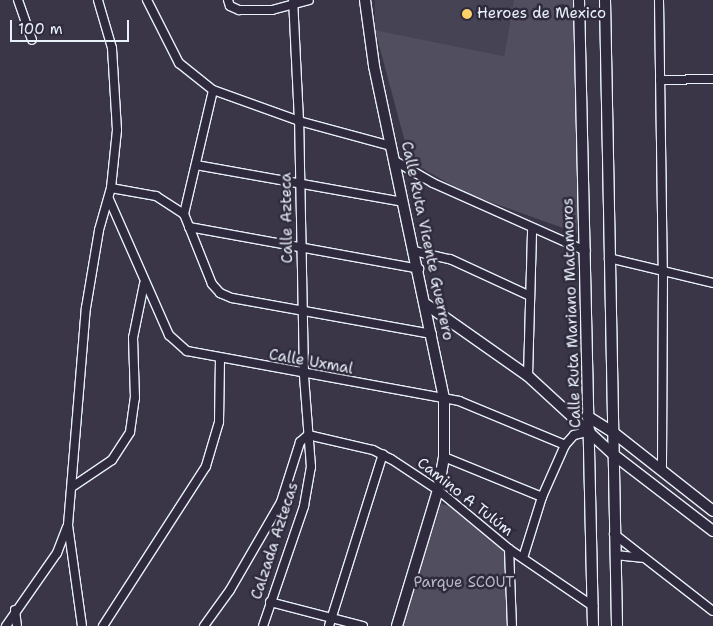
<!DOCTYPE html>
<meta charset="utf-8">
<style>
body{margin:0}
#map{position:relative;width:713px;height:626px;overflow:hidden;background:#3a3648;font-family:"Shantell Sans",sans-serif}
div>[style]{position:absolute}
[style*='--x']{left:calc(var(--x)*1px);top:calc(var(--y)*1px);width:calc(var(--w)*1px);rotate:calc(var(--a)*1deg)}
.built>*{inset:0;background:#464354}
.green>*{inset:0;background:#504e5f}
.roads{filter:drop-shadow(1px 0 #e8f1f8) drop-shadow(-1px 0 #e8f1f8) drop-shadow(0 1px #e8f1f8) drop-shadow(0 -1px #e8f1f8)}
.minor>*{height:8px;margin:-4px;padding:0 4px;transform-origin:4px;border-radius:4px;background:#2f2a3d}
.major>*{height:10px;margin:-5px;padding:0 5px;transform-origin:5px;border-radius:5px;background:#2f2a3d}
.dots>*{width:14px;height:14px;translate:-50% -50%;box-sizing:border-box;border:2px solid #2f2a3d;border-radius:50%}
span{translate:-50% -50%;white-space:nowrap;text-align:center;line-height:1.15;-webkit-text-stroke:5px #2f2a3d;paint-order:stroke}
.poi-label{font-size:15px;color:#e8f1f8}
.left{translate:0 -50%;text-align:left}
.street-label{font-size:15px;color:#e8f1f8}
.park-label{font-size:15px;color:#b3b8c2}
.scale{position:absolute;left:10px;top:20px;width:119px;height:22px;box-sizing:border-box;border:2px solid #e8f1f8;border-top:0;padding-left:6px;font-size:15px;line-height:18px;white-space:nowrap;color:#e8f1f8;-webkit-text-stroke:4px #2f2a3d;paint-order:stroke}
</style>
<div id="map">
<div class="built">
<div style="clip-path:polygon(375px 0,514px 0,504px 56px,375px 30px)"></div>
</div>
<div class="green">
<div style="clip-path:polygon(514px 0,574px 0,580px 224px,577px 233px,465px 193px,410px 161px,375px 30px,504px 56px)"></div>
<div style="clip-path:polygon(441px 504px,450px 506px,507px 552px,509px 626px,402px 626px)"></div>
</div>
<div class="roads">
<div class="minor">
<div style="--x:18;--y:0;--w:42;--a:70.7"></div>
<div style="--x:147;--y:0;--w:71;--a:63.1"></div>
<div style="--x:179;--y:63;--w:43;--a:38.5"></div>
<div style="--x:213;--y:90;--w:91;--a:19.8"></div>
<div style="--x:299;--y:121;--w:95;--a:15.2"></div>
<div style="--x:228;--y:0;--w:6;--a:72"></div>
<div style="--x:230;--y:6;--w:10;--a:24"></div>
<div style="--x:239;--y:10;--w:33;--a:0"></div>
<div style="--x:272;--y:10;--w:38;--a:-15"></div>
<div style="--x:659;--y:0;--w:271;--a:89.2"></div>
<div style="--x:663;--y:271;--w:199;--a:90.3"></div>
<div style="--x:660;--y:80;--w:53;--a:-1.1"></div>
<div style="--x:395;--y:161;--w:44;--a:30.1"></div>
<div style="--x:433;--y:183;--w:167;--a:24"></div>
<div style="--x:196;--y:165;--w:210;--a:10.1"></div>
<div style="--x:111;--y:188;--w:46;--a:10.1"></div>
<div style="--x:156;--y:196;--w:33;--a:33"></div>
<div style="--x:184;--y:214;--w:75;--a:68.2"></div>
<div style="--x:212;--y:284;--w:12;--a:48"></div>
<div style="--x:220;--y:293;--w:13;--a:23"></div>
<div style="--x:232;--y:298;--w:203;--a:10.2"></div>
<div style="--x:109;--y:199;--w:149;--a:66.2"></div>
<div style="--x:169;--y:335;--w:24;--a:42"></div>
<div style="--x:187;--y:351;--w:277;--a:10.4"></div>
<div style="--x:459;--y:401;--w:115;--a:22.5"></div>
<div style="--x:184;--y:214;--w:127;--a:-76.8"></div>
<div style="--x:189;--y:227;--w:234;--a:10.3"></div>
<div style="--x:414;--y:251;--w:37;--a:13"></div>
<div style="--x:450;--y:259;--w:88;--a:24.8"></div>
<div style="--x:609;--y:258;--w:107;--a:13.5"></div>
<div style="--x:528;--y:376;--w:147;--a:-88.4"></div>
<div style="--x:308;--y:435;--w:67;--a:13"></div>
<div style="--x:373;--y:450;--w:20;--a:27"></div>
<div style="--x:391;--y:459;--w:56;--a:33.4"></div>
<div style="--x:438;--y:490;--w:92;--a:39.7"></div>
<div style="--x:509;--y:549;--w:102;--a:34.2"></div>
<div style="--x:444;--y:457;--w:106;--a:22.2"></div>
<div style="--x:72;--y:487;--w:48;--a:-34"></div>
<div style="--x:112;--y:460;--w:33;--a:-57"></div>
<div style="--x:130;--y:432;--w:34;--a:-82"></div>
<div style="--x:135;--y:398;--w:60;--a:-91.9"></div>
<div style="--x:133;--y:338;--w:55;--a:-78.5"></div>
<div style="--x:614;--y:534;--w:125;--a:37.9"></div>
<div style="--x:509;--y:549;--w:77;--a:87.8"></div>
<div style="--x:615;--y:555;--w:27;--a:6"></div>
<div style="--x:523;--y:558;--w:64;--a:-72.7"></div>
<div style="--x:542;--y:497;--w:57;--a:-66.1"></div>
<div style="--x:565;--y:445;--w:13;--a:-48"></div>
<div style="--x:574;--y:435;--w:17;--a:-13"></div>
<div style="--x:270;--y:602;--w:96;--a:14.5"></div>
<div style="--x:15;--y:610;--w:16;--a:83"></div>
<div style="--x:6;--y:626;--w:89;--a:-55.1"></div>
<div style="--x:57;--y:553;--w:28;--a:-69"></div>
<div style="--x:82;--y:626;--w:102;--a:-97.9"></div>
<div style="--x:68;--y:525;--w:218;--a:-85.3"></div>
<div style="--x:86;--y:308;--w:79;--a:-80.5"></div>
<div style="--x:99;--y:230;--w:44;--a:-74.1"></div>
<div style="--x:111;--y:188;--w:58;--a:-84.1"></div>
<div style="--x:117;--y:130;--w:82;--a:-93.5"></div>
<div style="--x:112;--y:48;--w:50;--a:-106.3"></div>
<div style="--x:103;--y:626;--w:190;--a:-57.2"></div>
<div style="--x:206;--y:466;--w:46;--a:-73.5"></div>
<div style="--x:219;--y:422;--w:62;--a:-89.1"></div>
<div style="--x:204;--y:626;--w:44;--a:-54.2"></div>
<div style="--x:230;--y:590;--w:102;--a:-59.9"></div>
<div style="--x:281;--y:502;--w:63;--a:-72.4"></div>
<div style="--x:300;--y:442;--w:11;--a:-41"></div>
<div style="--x:263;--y:626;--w:127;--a:-71.1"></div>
<div style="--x:304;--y:506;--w:40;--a:-80"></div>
<div style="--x:311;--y:467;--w:92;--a:-94.4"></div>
<div style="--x:304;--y:375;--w:254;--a:-91.1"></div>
<div style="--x:299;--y:121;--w:121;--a:-92.8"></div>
<div style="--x:329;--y:626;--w:180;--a:-72.6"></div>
</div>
<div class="major">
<div style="--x:365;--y:0;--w:67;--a:82.2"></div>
<div style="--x:374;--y:66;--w:340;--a:78.1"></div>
<div style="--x:444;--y:399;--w:58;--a:90"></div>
<div style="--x:444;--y:457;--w:34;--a:100"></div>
<div style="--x:438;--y:490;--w:142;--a:106.8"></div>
<div style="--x:579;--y:0;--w:626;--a:88.72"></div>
<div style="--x:605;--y:0;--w:626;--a:88.9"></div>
<div style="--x:427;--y:305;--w:123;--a:35.1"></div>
<div style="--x:528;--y:376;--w:117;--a:42.6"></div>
<div style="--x:614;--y:455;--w:125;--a:37.5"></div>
<div style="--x:587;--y:416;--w:32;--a:32"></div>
<div style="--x:614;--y:433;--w:126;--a:38.2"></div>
</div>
</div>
<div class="dots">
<div style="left:467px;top:14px;background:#ffd166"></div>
</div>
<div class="poi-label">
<span class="left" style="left:477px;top:14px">Heroes de Mexico</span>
</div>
<div class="street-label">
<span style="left:287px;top:218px;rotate:-91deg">Calle Azteca</span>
<span style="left:427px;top:241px;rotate:78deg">Calle Ruta Vicente Guerrero</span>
<span style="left:572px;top:313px;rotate:-92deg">Calle Ruta Mariano Matamoros</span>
<span style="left:311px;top:362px;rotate:10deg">Calle Uxmal</span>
<span style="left:465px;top:497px;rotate:38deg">Camino A Tulúm</span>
<span style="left:275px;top:541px;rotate:-72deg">Calzada Aztecas</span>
</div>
<div class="park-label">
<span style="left:464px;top:583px">Parque SCOUT</span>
</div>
<div class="scale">100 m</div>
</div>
